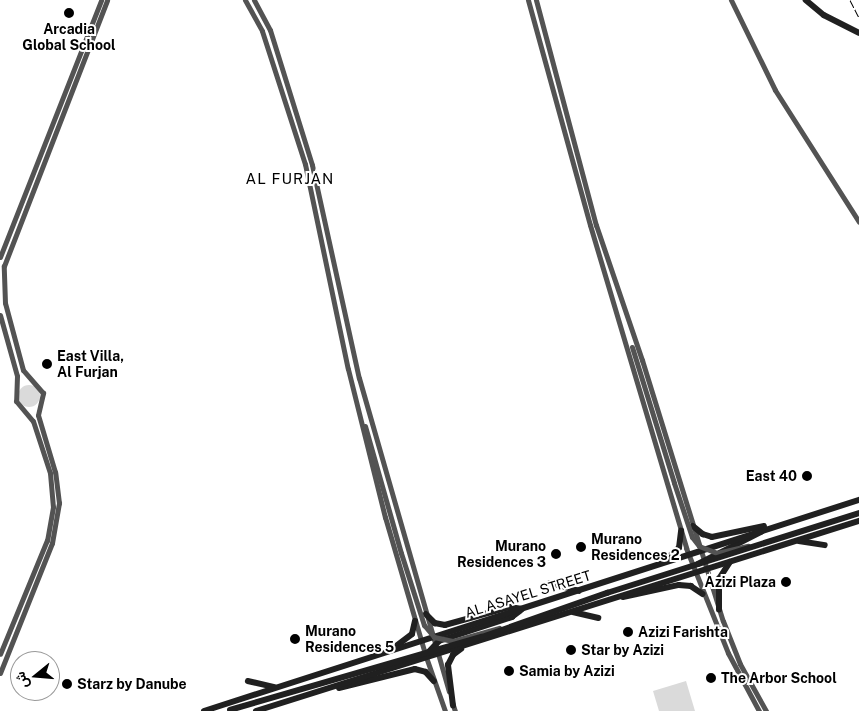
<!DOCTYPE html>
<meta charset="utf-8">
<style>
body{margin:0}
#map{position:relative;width:859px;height:711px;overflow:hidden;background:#fff;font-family:"Public Sans",Vazirmatn,sans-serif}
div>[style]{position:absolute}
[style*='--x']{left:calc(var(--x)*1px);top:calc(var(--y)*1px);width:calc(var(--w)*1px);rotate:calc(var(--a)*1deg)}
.green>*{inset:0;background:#dadada}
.round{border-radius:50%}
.tertiary>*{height:5px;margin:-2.5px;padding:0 2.5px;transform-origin:2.5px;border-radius:2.5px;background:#535353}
.secondary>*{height:5.5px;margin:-2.75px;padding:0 2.75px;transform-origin:2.75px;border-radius:2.75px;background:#202020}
.rail>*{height:1px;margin-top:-0.5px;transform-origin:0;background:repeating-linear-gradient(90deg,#000 0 8px,transparent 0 10.5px)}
.tertiary-bridge>*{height:5px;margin:-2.5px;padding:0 2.5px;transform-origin:2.5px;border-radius:2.5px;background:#535353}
.secondary-bridge>*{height:5.5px;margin:-2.75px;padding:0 2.75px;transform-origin:2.75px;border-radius:2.75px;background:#202020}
.dots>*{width:14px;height:14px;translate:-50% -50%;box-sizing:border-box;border:2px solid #fff;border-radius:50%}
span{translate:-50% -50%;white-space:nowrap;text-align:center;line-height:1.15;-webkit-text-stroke:4px #fff;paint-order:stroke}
.poi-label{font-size:14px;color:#000;font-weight:700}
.left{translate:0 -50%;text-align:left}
.right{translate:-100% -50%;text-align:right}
.street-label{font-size:14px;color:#000}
.neighbourhood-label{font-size:15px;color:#000;letter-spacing:1px}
.north{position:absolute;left:10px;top:651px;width:50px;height:50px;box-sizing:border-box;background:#fff;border:1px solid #999;border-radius:50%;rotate:253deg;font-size:14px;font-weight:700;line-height:20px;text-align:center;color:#000}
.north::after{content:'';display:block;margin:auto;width:18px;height:22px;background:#000;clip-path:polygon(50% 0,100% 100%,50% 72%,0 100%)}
</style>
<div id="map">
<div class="green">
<div class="round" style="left:18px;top:385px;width:22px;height:22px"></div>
<div style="clip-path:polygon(686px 681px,695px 711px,659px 711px,653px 691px)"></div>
</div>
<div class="tertiary">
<div style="--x:245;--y:0;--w:35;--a:61"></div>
<div style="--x:262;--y:31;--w:140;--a:72.1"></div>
<div style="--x:305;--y:164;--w:209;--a:78.2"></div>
<div style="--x:348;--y:369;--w:153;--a:76"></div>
<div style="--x:385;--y:517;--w:146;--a:73.7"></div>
<div style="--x:426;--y:657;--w:57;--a:70.6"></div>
<div style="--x:254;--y:0;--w:34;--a:62"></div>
<div style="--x:270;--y:30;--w:141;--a:72.7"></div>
<div style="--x:312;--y:165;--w:218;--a:77.6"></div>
<div style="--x:359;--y:378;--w:326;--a:74"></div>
<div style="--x:528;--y:0;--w:233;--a:74.6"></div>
<div style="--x:590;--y:225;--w:337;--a:73.4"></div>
<div style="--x:686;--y:548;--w:113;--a:68.2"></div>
<div style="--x:728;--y:653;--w:66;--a:61.9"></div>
<div style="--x:536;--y:0;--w:233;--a:75.1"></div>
<div style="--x:596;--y:225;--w:143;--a:71.2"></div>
<div style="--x:642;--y:360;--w:273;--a:72.8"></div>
<div style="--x:723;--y:621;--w:46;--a:68.4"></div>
<div style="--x:740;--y:664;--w:54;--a:61"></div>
<div style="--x:731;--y:0;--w:100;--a:63.9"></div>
<div style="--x:775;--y:90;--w:156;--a:57.5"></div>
<div style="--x:0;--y:257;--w:276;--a:-68.5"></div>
<div style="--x:0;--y:315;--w:63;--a:74.4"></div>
<div style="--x:17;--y:376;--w:25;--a:92"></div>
<div style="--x:16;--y:401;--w:26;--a:50"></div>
<div style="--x:33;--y:421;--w:55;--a:71.9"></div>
<div style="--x:50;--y:473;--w:34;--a:85"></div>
<div style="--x:53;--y:507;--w:34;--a:100"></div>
<div style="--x:47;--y:540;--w:123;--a:112.4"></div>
<div style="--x:632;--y:347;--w:142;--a:72.8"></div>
<div style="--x:365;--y:426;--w:132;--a:74.2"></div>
<div style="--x:0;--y:673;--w:140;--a:-68.2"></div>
<div style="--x:52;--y:543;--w:41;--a:-80.1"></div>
<div style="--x:59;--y:503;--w:31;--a:-97"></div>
<div style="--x:55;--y:472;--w:59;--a:-106.6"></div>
<div style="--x:38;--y:415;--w:23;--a:-77"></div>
<div style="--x:43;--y:393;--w:30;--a:-131"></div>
<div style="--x:23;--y:370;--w:69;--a:-105"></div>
<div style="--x:5;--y:303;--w:37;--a:-92"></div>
<div style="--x:4;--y:266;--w:285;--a:-68.8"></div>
<div style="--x:452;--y:702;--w:9;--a:72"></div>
</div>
<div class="secondary">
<div style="--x:806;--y:0;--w:23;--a:40"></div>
<div style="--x:824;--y:15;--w:39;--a:27"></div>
<div style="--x:693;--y:526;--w:13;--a:39"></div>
<div style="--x:703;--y:534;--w:9;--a:18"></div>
<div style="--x:712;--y:537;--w:53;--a:-11.9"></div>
<div style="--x:799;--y:541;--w:26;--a:9"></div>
<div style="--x:665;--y:560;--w:18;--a:-41"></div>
<div style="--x:679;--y:548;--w:17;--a:-83"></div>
<div style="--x:698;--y:564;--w:71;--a:-26.9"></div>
<div style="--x:550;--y:583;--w:30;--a:15"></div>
<div style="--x:623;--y:597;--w:57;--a:-12.1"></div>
<div style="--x:679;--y:585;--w:12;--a:5"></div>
<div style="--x:691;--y:586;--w:14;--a:34"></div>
<div style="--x:719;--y:610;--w:31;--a:-90"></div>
<div style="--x:719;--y:579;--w:20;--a:-57"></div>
<div style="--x:573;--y:612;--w:26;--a:13"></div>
<div style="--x:426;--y:614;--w:13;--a:45"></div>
<div style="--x:435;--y:623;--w:10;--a:11"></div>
<div style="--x:445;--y:625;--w:67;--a:-15.5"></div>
<div style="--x:510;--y:607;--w:12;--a:9"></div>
<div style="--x:395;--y:647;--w:21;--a:-37"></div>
<div style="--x:412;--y:634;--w:13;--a:-77"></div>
<div style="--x:427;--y:654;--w:18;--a:-47"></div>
<div style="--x:439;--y:641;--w:77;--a:-18.2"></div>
<div style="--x:512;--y:617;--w:10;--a:-37"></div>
<div style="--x:248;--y:681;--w:27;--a:13"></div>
<div style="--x:339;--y:688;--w:78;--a:-14"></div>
<div style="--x:415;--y:669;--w:11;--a:15"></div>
<div style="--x:426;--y:672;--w:12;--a:48"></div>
<div style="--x:453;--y:706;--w:41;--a:-97"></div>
<div style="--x:448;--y:665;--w:11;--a:-63"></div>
<div style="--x:453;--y:655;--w:10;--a:-37"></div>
<div style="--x:204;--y:711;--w:688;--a:-17.86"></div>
<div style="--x:256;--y:711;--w:632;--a:-17.49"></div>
</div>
<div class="rail">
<div style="--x:850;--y:0;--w:20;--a:63"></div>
</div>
<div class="tertiary-bridge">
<div style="--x:674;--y:483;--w:57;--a:71.6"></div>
<div style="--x:692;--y:537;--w:11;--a:52"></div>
<div style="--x:699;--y:546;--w:19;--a:21"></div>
<div style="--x:717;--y:553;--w:32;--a:-13"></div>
<div style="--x:401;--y:553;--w:76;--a:72.3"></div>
<div style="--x:424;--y:625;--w:16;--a:50"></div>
<div style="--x:434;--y:637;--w:19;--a:12"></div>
<div style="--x:453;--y:641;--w:48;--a:-15.8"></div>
</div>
<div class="secondary-bridge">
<div style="--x:230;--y:710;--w:262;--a:-16.2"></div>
<div style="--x:482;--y:637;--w:133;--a:-19.4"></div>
<div style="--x:607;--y:593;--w:264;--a:-17.6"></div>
</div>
<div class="dots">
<div style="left:69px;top:13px;background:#000"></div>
<div style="left:47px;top:364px;background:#000"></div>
<div style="left:807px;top:476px;background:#000"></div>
<div style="left:581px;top:547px;background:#000"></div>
<div style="left:556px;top:554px;background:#000"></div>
<div style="left:786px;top:582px;background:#000"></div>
<div style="left:628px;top:632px;background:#000"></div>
<div style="left:295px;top:639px;background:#000"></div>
<div style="left:571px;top:650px;background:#000"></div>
<div style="left:509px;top:671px;background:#000"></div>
<div style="left:711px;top:678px;background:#000"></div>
<div style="left:67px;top:684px;background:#000"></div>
</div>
<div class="poi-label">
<span style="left:69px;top:37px">Arcadia<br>Global School</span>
<span class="left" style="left:57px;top:364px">East Villa,<br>Al Furjan</span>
<span class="right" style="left:797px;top:476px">East 40</span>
<span class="left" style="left:591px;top:547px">Murano<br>Residences 2</span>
<span class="right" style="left:546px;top:554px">Murano<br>Residences 3</span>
<span class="right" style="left:776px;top:582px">Azizi Plaza</span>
<span class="left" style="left:305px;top:639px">Murano<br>Residences 5</span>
<span class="left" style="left:638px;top:632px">Azizi Farishta</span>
<span class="left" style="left:581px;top:650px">Star by Azizi</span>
<span class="left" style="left:519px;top:671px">Samia by Azizi</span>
<span class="left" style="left:721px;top:678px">The Arbor School</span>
<span class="left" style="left:77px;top:684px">Starz by Danube</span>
</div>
<div class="street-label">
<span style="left:528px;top:594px;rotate:-17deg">AL ASAYEL STREET</span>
</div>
<div class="neighbourhood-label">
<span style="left:290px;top:179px">AL FURJAN</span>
</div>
<div class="north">ش</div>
</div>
